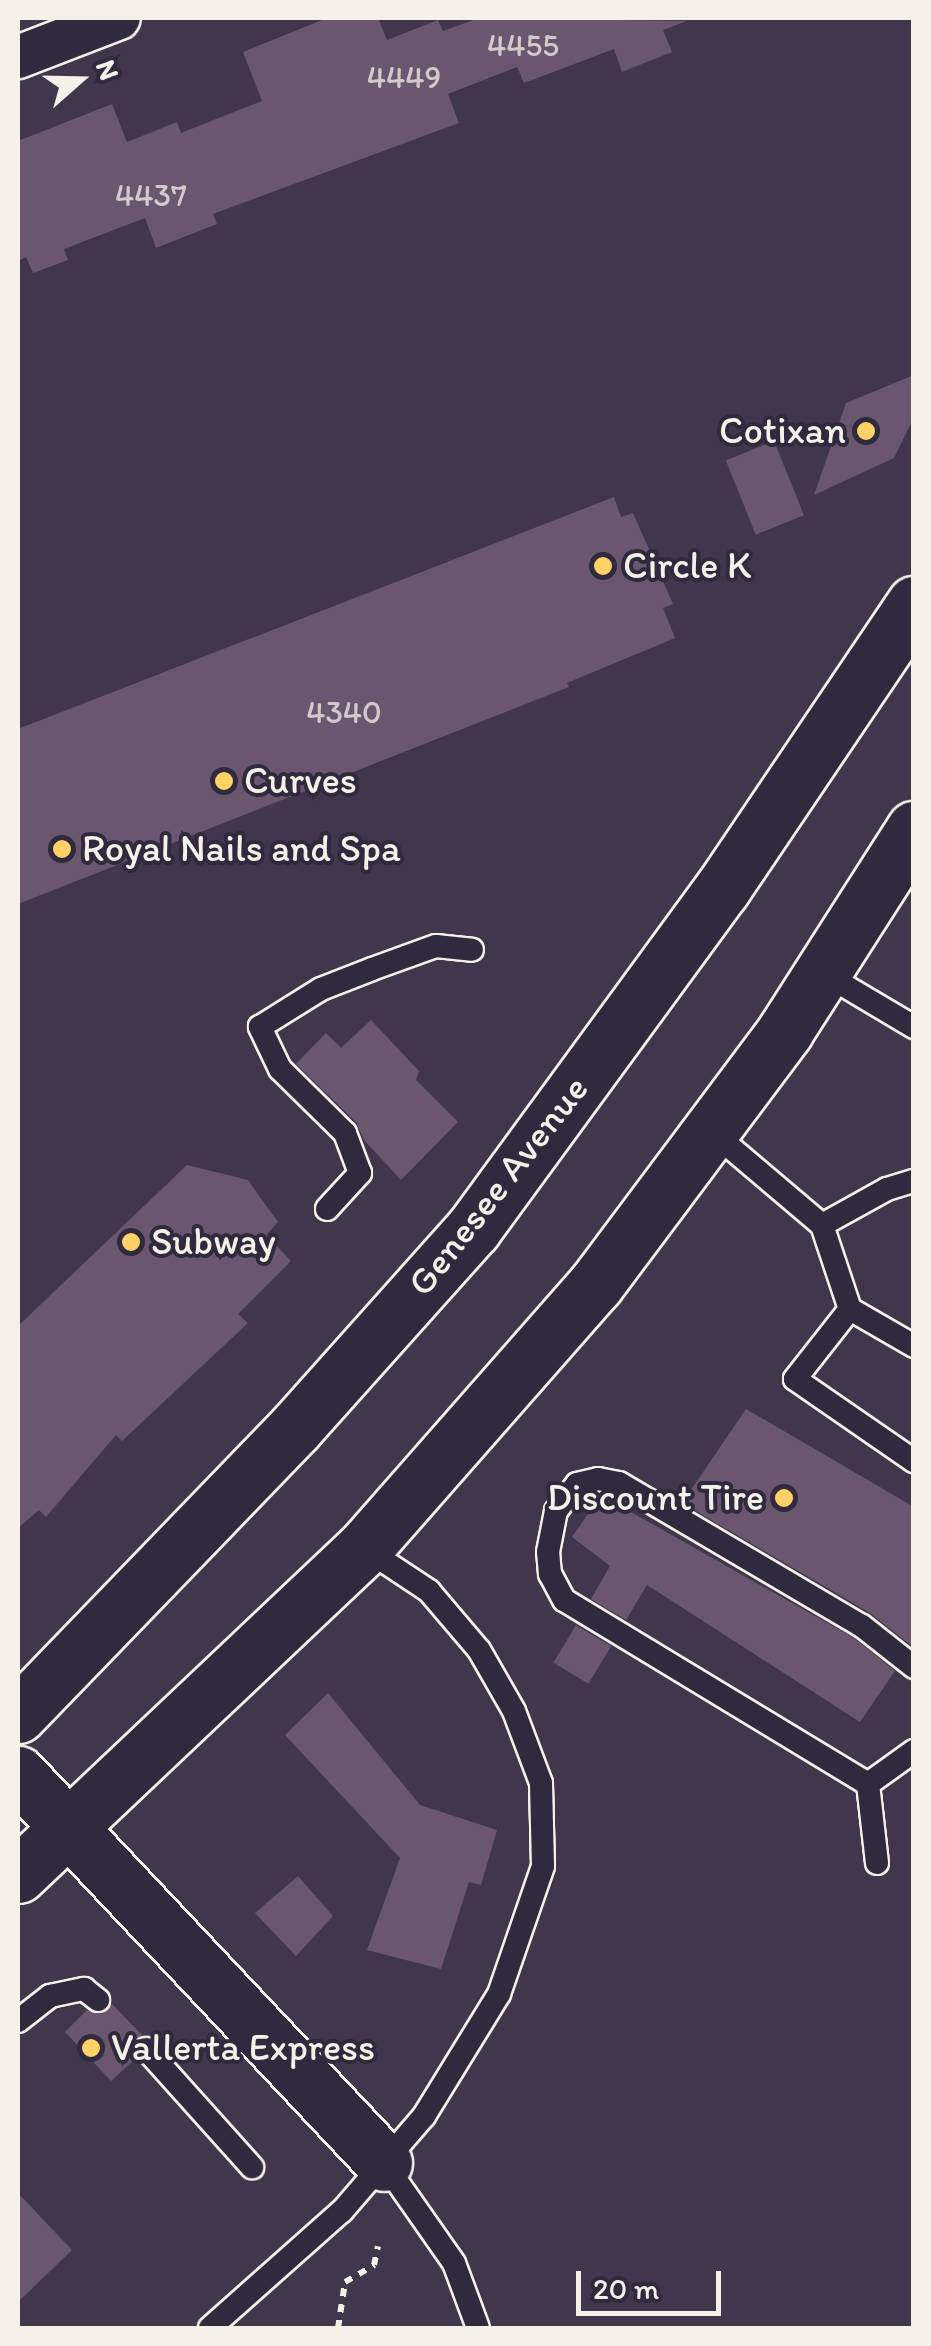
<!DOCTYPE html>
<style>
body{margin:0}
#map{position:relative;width:931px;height:2346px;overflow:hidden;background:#41374c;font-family:Itim,sans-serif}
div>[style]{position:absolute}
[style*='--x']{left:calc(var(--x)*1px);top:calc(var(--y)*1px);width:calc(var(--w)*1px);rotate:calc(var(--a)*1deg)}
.building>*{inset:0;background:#6a566f;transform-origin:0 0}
.path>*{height:6px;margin-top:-3px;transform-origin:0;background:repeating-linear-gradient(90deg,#f4f1e8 0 8px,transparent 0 16px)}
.roads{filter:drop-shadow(2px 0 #f4f1e8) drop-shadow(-2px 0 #f4f1e8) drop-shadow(0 2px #f4f1e8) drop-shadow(0 -2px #f4f1e8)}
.service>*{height:22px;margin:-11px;padding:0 11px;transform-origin:11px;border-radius:11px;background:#2f2a3d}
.minor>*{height:42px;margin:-21px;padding:0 21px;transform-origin:21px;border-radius:21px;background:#2f2a3d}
.tertiary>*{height:55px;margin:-27.5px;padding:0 27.5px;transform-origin:27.5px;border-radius:27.5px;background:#2f2a3d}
.primary>*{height:55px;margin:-27.5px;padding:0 27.5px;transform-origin:27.5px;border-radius:27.5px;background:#2f2a3d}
.dots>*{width:28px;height:28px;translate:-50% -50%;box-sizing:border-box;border:5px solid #2f2a3d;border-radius:50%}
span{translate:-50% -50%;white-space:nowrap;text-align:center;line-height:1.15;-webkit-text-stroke:8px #2f2a3d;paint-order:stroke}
.number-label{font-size:32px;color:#d2caca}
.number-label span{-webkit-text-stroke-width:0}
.poi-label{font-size:38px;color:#f4f1e8}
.right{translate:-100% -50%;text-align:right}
.left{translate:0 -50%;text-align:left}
.street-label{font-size:38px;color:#f4f1e8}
.frame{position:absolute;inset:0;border:20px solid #f4f1e8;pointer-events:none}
.north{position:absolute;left:30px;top:30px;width:100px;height:100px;-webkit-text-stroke:8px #2f2a3d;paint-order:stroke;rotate:70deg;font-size:28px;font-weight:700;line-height:40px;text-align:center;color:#f4f1e8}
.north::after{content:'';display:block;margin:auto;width:35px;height:45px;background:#f4f1e8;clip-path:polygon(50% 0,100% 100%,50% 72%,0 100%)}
.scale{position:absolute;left:576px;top:2271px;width:145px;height:45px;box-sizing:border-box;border:5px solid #f4f1e8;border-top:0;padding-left:12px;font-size:30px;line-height:35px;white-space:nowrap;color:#f4f1e8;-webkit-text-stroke:8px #2f2a3d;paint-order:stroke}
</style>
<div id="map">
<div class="building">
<div style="clip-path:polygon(327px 18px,378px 18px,387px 40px,438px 20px,443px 31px,479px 18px,687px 21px,663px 30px,672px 52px,622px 72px,614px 49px,524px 83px,517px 67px,448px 94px,459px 123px,213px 214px,217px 224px,156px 248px,145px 218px,64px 249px,68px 260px,33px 273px,26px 257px,18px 261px,18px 141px,112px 104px,127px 142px,177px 122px,181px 133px,262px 101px,243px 52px)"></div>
<div style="clip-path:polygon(914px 375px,914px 417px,894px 458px,814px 495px,846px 403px)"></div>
<div style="left:774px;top:441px;width:80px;height:52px;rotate:68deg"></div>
<div style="clip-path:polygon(614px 497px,621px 517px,633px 513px,673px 604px,663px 608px,675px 638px,567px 683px,569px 687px,18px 904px,18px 729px)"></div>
<div style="clip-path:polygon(371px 1020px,419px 1071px,416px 1080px,458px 1122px,401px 1180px,364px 1140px,356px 1122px,296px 1064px,326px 1033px,341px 1048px)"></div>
<div style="clip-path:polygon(187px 1165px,248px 1180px,278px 1222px,266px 1235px,291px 1261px,238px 1314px,248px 1323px,122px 1441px,116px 1435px,46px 1517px,39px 1510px,18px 1528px,18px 1326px)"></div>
<div style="clip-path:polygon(746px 1409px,914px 1507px,913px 1647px,870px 1613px,682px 1503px)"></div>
<div style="clip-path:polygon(601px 1495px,854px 1638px,895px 1671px,860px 1722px,647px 1585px,626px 1620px,591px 1599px,610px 1566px,572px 1537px)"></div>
<div style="left:576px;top:1625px;width:41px;height:44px;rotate:31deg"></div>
<div style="clip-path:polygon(328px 1693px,420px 1805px,497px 1830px,481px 1885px,469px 1882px,441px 1969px,367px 1950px,400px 1858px,285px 1735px)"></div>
<div style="clip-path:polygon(298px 1876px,333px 1916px,296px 1956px,255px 1913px)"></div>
<div style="clip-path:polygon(112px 2004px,142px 2035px,132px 2045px,135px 2059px,111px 2081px,65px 2032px,87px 2010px,103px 2014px)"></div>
<div style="clip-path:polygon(18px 2193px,72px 2250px,18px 2302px)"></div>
</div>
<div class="path">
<div style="--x:338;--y:2328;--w:47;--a:-81.3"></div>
<div style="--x:345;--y:2282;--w:34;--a:-30"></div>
<div style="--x:374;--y:2265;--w:19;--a:-78"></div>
</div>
<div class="roads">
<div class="service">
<div style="--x:823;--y:973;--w:106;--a:30.7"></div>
<div style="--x:711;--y:1131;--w:145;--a:40.3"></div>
<div style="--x:822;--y:1225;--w:89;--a:71.6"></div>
<div style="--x:850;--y:1309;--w:74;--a:30"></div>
<div style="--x:327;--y:1209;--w:49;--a:-47.5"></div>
<div style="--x:360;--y:1173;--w:43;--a:-110.6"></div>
<div style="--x:345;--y:1133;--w:91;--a:-135.4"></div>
<div style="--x:280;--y:1069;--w:47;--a:-115.5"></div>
<div style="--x:260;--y:1027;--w:72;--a:-31.9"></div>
<div style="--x:321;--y:989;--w:55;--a:-21.4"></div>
<div style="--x:372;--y:969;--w:68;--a:-19.8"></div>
<div style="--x:436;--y:946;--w:36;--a:6"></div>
<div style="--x:822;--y:1225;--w:74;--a:-29"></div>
<div style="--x:887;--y:1189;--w:28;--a:-17"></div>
<div style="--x:850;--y:1309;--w:89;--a:128.2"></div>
<div style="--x:795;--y:1379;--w:145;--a:34.6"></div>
<div style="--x:868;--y:1784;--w:57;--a:-35.7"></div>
<div style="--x:877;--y:1863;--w:80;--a:-96.5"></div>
<div style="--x:868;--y:1784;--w:355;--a:-148.8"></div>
<div style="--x:564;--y:1600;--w:30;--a:-118"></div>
<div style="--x:550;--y:1574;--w:22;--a:-95"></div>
<div style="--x:548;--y:1552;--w:42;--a:-79"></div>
<div style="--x:556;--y:1511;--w:34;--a:-52"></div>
<div style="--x:577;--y:1484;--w:22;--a:-13"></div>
<div style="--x:598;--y:1479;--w:21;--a:11"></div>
<div style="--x:619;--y:1483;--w:282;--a:30.5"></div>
<div style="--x:862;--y:1626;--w:66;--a:38.3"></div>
<div style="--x:18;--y:2021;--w:41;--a:-38"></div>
<div style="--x:50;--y:1996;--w:35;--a:-12"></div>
<div style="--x:84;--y:1989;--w:18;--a:38"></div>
<div style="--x:146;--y:2049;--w:159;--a:48.1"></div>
<div style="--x:384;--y:2163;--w:122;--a:55"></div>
<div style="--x:454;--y:2263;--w:69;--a:69.7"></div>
<div style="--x:210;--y:2328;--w:176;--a:-41.6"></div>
<div style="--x:342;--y:2211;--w:125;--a:-49.2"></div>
<div style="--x:424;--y:2116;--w:143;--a:-58.4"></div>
<div style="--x:499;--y:1994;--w:135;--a:-71"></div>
<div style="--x:543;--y:1866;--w:83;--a:-91.4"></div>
<div style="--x:541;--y:1783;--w:77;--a:-110.6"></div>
<div style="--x:514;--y:1711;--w:70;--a:-119.8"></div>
<div style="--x:479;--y:1650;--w:77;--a:-130.3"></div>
<div style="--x:429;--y:1591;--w:78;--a:-146.5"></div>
</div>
<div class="minor">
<div style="--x:18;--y:57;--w:108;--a:-21.1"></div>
</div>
<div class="tertiary">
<div style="--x:18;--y:1774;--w:534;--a:46.74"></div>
</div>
<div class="primary">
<div style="--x:18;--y:1715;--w:400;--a:-46"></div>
<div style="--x:296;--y:1427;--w:266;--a:-48.2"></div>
<div style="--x:473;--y:1229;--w:421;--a:-53.8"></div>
<div style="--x:722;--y:889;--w:344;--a:-56"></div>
<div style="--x:18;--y:1875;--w:476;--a:-43.4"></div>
<div style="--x:364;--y:1548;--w:351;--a:-48.7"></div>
<div style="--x:596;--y:1284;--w:316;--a:-53.2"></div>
<div style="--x:785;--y:1031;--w:240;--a:-57.4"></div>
</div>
</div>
<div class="dots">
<div style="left:866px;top:431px;background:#ffd166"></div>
<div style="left:603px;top:566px;background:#ffd166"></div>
<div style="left:224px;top:781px;background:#ffd166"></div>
<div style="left:62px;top:849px;background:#ffd166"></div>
<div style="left:131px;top:1242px;background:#ffd166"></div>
<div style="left:784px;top:1498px;background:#ffd166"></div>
<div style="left:91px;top:2048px;background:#ffd166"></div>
</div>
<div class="number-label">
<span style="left:523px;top:45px">4455</span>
<span style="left:404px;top:77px">4449</span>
<span style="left:151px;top:195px">4437</span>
<span style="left:344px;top:712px">4340</span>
</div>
<div class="poi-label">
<span class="right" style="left:846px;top:431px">Cotixan</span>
<span class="left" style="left:623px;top:566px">Circle K</span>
<span class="left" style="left:244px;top:781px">Curves</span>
<span class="left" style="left:82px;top:849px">Royal Nails and Spa</span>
<span class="left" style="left:151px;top:1242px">Subway</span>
<span class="right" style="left:764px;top:1498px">Discount Tire</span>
<span class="left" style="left:111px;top:2048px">Vallerta Express</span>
</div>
<div class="street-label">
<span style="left:498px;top:1186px;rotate:-52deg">Genesee Avenue</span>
</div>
<div class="frame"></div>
<div class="north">N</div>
<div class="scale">20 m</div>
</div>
